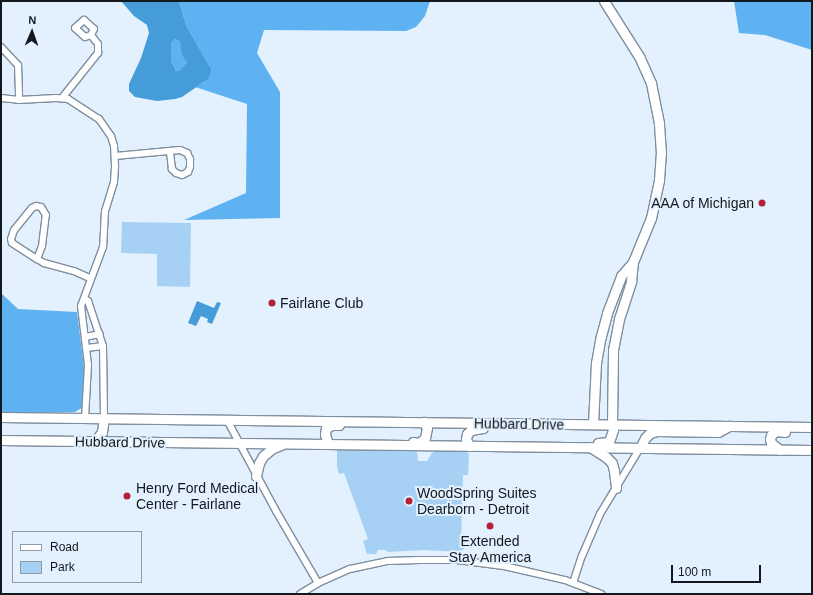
<!DOCTYPE html>
<style>
body{margin:0}
#map{position:relative;width:813px;height:595px;overflow:hidden;background:#e2f1fd;font-family:Arial,sans-serif}
div>[style]{position:absolute}
[style*='--x']{left:calc(var(--x)*1px);top:calc(var(--y)*1px);width:calc(var(--w)*1px);rotate:calc(var(--a)*1deg)}
.green>*{inset:0;background:#a6d1f5}
.forest>*{inset:0;background:#5fb2f2}
.water>*{inset:0;background:#469bd9}
.roads{filter:drop-shadow(1px 0 #7e8e9d) drop-shadow(-1px 0 #7e8e9d) drop-shadow(0 1px #7e8e9d) drop-shadow(0 -1px #7e8e9d)}
.street>*{height:6px;margin:-3px;padding:0 3px;transform-origin:3px;border-radius:3px;background:#fff}
.secondary>*{height:9px;margin:-4.5px;padding:0 4.5px;transform-origin:4.5px;border-radius:4.5px;background:#fff}
.dots>*{width:11px;height:11px;translate:-50% -50%;box-sizing:border-box;border:2px solid #e2f1fd;border-radius:50%}
span{translate:-50% -50%;white-space:nowrap;text-align:center;line-height:1.15;-webkit-text-stroke:4px #e2f1fd;paint-order:stroke}
.poi-label{font-size:14px;color:#12181e}
.right{translate:-100% -50%;text-align:right}
.left{translate:0 -50%;text-align:left}
.street-label{font-size:14px;color:#12181e}
.frame{position:absolute;inset:0;border:2px solid #12181e;pointer-events:none}
.legend{position:absolute;left:12px;top:531px;width:130px;height:52px;box-sizing:border-box;background:#e2f1fd;border:1px solid #8f9aa4;margin:0;padding:5px 7px;list-style:none;font-size:12px;color:#12181e}
.legend li{display:flex;align-items:center;gap:8px;height:20px}
.legend b{width:20px;border:1px solid #8f9aa4}
.north{position:absolute;left:12px;top:12px;width:40px;height:40px;-webkit-text-stroke:3px #e2f1fd;paint-order:stroke;rotate:2deg;font-size:11px;font-weight:700;line-height:16px;text-align:center;color:#12181e}
.north::after{content:'';display:block;margin:auto;width:14px;height:18px;background:#12181e;clip-path:polygon(50% 0,100% 100%,50% 72%,0 100%)}
.scale{position:absolute;left:671px;top:565px;width:90px;height:18px;box-sizing:border-box;border:2px solid #12181e;border-top:0;padding-left:5px;font-size:12px;line-height:14px;white-space:nowrap;color:#12181e;-webkit-text-stroke:3px #e2f1fd;paint-order:stroke}
</style>
<div id="map">
<div class="green">
<div style="clip-path:polygon(122px 222px,191px 223px,190px 287px,157px 286px,157px 254px,121px 253px)"></div>
<div style="clip-path:polygon(413px 448px,417px 452px,418px 461px,427px 461px,432px 453px,436px 450px,465px 450px,469px 454px,468px 475px,463px 475px,461px 543px,466px 544px,465px 548px,460px 552px,424px 550px,388px 552px,385px 550px,378px 550px,376px 554px,367px 554px,363px 541px,368px 539px,344px 473px,339px 474px,337px 467px,337px 450px,339px 449px)"></div>
</div>
<div class="forest">
<div style="clip-path:polygon(179px 1px,430px 1px,425px 16px,416px 27px,406px 31px,264px 30px,257px 53px,280px 92px,280px 218px,184px 220px,246px 193px,247px 104px,195px 87px,204px 82px,210px 67px,186px 25px)"></div>
<div style="clip-path:polygon(734px 1px,812px 1px,812px 50px,765px 35px,739px 33px)"></div>
<div style="clip-path:polygon(175px 39px,180px 42px,187px 62px,180px 70px,176px 71px,171px 60px,171px 43px)"></div>
<div style="clip-path:polygon(1px 293px,18px 309px,77px 312px,84px 367px,83px 407px,75px 412px,1px 412px)"></div>
</div>
<div class="water">
<div style="clip-path:polygon(evenodd,121px 1px,179px 1px,186px 25px,210px 67px,211px 71px,208px 79px,182px 97px,175px 99px,157px 101px,135px 97px,129px 91px,129px 84px,141px 58px,149px 33px,147px 25px,134px 16px,121px 1px,175px 39px,180px 42px,182px 55px,187px 62px,180px 70px,176px 71px,171px 60px,171px 43px,175px 39px)"></div>
<div style="clip-path:polygon(197px 301px,214px 308px,217px 302px,221px 303px,212px 324px,207px 322px,208px 319px,201px 316px,196px 326px,188px 323px)"></div>
</div>
<div class="roads">
<div class="street">
<div style="--x:1;--y:47;--w:25;--a:47"></div>
<div style="--x:18;--y:65;--w:35;--a:88"></div>
<div style="--x:1;--y:98;--w:18;--a:6"></div>
<div style="--x:19;--y:100;--w:37;--a:-3"></div>
<div style="--x:56;--y:98;--w:12;--a:5"></div>
<div style="--x:68;--y:99;--w:37;--a:33"></div>
<div style="--x:99;--y:119;--w:21;--a:55"></div>
<div style="--x:111;--y:136;--w:10;--a:73"></div>
<div style="--x:114;--y:146;--w:21;--a:87"></div>
<div style="--x:115;--y:167;--w:15;--a:94"></div>
<div style="--x:114;--y:182;--w:30;--a:107"></div>
<div style="--x:105;--y:211;--w:36;--a:93"></div>
<div style="--x:103;--y:247;--w:63;--a:110.4"></div>
<div style="--x:81;--y:306;--w:59;--a:83.2"></div>
<div style="--x:88;--y:365;--w:53;--a:93.2"></div>
<div style="--x:62;--y:98;--w:58;--a:-51.3"></div>
<div style="--x:98;--y:53;--w:9;--a:-90"></div>
<div style="--x:98;--y:44;--w:11;--a:-128"></div>
<div style="--x:91;--y:35;--w:6;--a:162"></div>
<div style="--x:85;--y:37;--w:13;--a:-138"></div>
<div style="--x:75;--y:28;--w:12;--a:-42"></div>
<div style="--x:84;--y:20;--w:13;--a:42"></div>
<div style="--x:94;--y:29;--w:7;--a:117"></div>
<div style="--x:115;--y:156;--w:65;--a:-5.3"></div>
<div style="--x:180;--y:150;--w:8;--a:23"></div>
<div style="--x:187;--y:153;--w:7;--a:63"></div>
<div style="--x:190;--y:159;--w:8;--a:90"></div>
<div style="--x:190;--y:167;--w:5;--a:112"></div>
<div style="--x:188;--y:172;--w:7;--a:153"></div>
<div style="--x:182;--y:175;--w:6;--a:-162"></div>
<div style="--x:176;--y:173;--w:6;--a:-135"></div>
<div style="--x:172;--y:169;--w:17;--a:-97"></div>
<div style="--x:37;--y:259;--w:14;--a:-69"></div>
<div style="--x:42;--y:246;--w:31;--a:-83"></div>
<div style="--x:46;--y:215;--w:9;--a:-122"></div>
<div style="--x:41;--y:207;--w:5;--a:-169"></div>
<div style="--x:36;--y:206;--w:4;--a:153"></div>
<div style="--x:32;--y:208;--w:28;--a:129"></div>
<div style="--x:14;--y:230;--w:9;--a:108"></div>
<div style="--x:11;--y:239;--w:4;--a:76"></div>
<div style="--x:12;--y:243;--w:30;--a:33"></div>
<div style="--x:37;--y:259;--w:8;--a:30"></div>
<div style="--x:44;--y:263;--w:31;--a:15"></div>
<div style="--x:74;--y:271;--w:17;--a:24"></div>
<div style="--x:85;--y:299;--w:4;--a:34"></div>
<div style="--x:88;--y:301;--w:47;--a:71.6"></div>
<div style="--x:103;--y:346;--w:72;--a:89.2"></div>
<div style="--x:85;--y:337;--w:15;--a:-11"></div>
<div style="--x:87;--y:348;--w:16;--a:-7"></div>
<div style="--x:227;--y:420;--w:103;--a:61.7"></div>
<div style="--x:276;--y:511;--w:83;--a:59.7"></div>
<div style="--x:573;--y:583;--w:28;--a:-72"></div>
<div style="--x:582;--y:556;--w:46;--a:-66.8"></div>
<div style="--x:600;--y:514;--w:77;--a:-58.8"></div>
<div style="--x:300;--y:594;--w:21;--a:-31"></div>
<div style="--x:318;--y:583;--w:35;--a:-24"></div>
<div style="--x:350;--y:569;--w:39;--a:-12"></div>
<div style="--x:388;--y:561;--w:31;--a:-2"></div>
<div style="--x:419;--y:560;--w:38;--a:0"></div>
<div style="--x:457;--y:560;--w:47;--a:7.3"></div>
<div style="--x:504;--y:566;--w:63;--a:12.9"></div>
<div style="--x:565;--y:580;--w:39;--a:21"></div>
</div>
<div class="secondary">
<div style="--x:1;--y:417;--w:811;--a:0.71"></div>
<div style="--x:593;--y:424;--w:61;--a:-87.2"></div>
<div style="--x:596;--y:363;--w:27;--a:-80"></div>
<div style="--x:601;--y:336;--w:24;--a:-75"></div>
<div style="--x:607;--y:313;--w:40;--a:-69"></div>
<div style="--x:621;--y:276;--w:18;--a:-49"></div>
<div style="--x:633;--y:262;--w:48;--a:-67.8"></div>
<div style="--x:651;--y:218;--w:39;--a:-78"></div>
<div style="--x:659;--y:180;--w:27;--a:-86"></div>
<div style="--x:661;--y:153;--w:30;--a:-94"></div>
<div style="--x:659;--y:123;--w:41;--a:-101.3"></div>
<div style="--x:651;--y:83;--w:27;--a:-114"></div>
<div style="--x:640;--y:58;--w:67;--a:-122.3"></div>
<div style="--x:1;--y:440;--w:811;--a:0.71"></div>
<div style="--x:95;--y:441;--w:11;--a:-52"></div>
<div style="--x:102;--y:432;--w:14;--a:-82"></div>
<div style="--x:413;--y:442;--w:6;--a:9"></div>
<div style="--x:419;--y:443;--w:8;--a:-40"></div>
<div style="--x:425;--y:438;--w:10;--a:-79"></div>
<div style="--x:427;--y:428;--w:7;--a:-117"></div>
<div style="--x:598;--y:443;--w:11;--a:-5"></div>
<div style="--x:609;--y:442;--w:13;--a:-72"></div>
<div style="--x:613;--y:430;--w:6;--a:-99"></div>
<div style="--x:612;--y:424;--w:74;--a:-89.2"></div>
<div style="--x:613;--y:350;--w:32;--a:-79"></div>
<div style="--x:619;--y:319;--w:40;--a:-72"></div>
<div style="--x:631;--y:281;--w:19;--a:-84"></div>
<div style="--x:328;--y:444;--w:10;--a:-107"></div>
<div style="--x:325;--y:434;--w:6;--a:-81"></div>
<div style="--x:326;--y:428;--w:7;--a:-27"></div>
<div style="--x:332;--y:425;--w:7;--a:0"></div>
<div style="--x:469;--y:446;--w:8;--a:-113"></div>
<div style="--x:466;--y:439;--w:5;--a:-79"></div>
<div style="--x:467;--y:434;--w:6;--a:-45"></div>
<div style="--x:471;--y:430;--w:12;--a:-9"></div>
<div style="--x:590;--y:447;--w:19;--a:32"></div>
<div style="--x:606;--y:457;--w:8;--a:45"></div>
<div style="--x:612;--y:463;--w:8;--a:76"></div>
<div style="--x:614;--y:471;--w:17;--a:83"></div>
<div style="--x:640;--y:448;--w:11;--a:-63"></div>
<div style="--x:645;--y:438;--w:7;--a:-45"></div>
<div style="--x:650;--y:433;--w:7;--a:-16"></div>
<div style="--x:657;--y:431;--w:61;--a:0.9"></div>
<div style="--x:718;--y:432;--w:13;--a:-29"></div>
<div style="--x:780;--y:450;--w:11;--a:-142"></div>
<div style="--x:771;--y:443;--w:4;--a:-104"></div>
<div style="--x:770;--y:439;--w:4;--a:-76"></div>
<div style="--x:771;--y:435;--w:6;--a:-39"></div>
<div style="--x:776;--y:431;--w:9;--a:6"></div>
<div style="--x:256;--y:476;--w:13;--a:-77"></div>
<div style="--x:259;--y:463;--w:8;--a:-60"></div>
<div style="--x:263;--y:456;--w:13;--a:-39"></div>
<div style="--x:273;--y:448;--w:9;--a:-21"></div>
</div>
</div>
<div class="dots">
<div style="left:762px;top:203px;background:#b3203a"></div>
<div style="left:272px;top:303px;background:#b3203a"></div>
<div style="left:127px;top:496px;background:#b3203a"></div>
<div style="left:409px;top:501px;background:#b3203a"></div>
<div style="left:490px;top:526px;background:#b3203a"></div>
</div>
<div class="poi-label">
<span class="right" style="left:754px;top:203px">AAA of Michigan</span>
<span class="left" style="left:280px;top:303px">Fairlane Club</span>
<span class="left" style="left:136px;top:496px">Henry Ford Medical<br>Center - Fairlane</span>
<span class="left" style="left:417px;top:501px">WoodSpring Suites<br>Dearborn - Detroit</span>
<span style="left:490px;top:549px">Extended<br>Stay America</span>
</div>
<div class="street-label">
<span style="left:519px;top:424px;rotate:1deg">Hubbard Drive</span>
<span style="left:120px;top:442px;rotate:1deg">Hubbard Drive</span>
</div>
<div class="frame"></div>
<ul class="legend">
<li><b style="height:5px;background:#fff"></b>Road</li>
<li><b style="height:11px;background:#a6d1f5"></b>Park</li>
</ul>
<div class="north">N</div>
<div class="scale">100 m</div>
</div>
